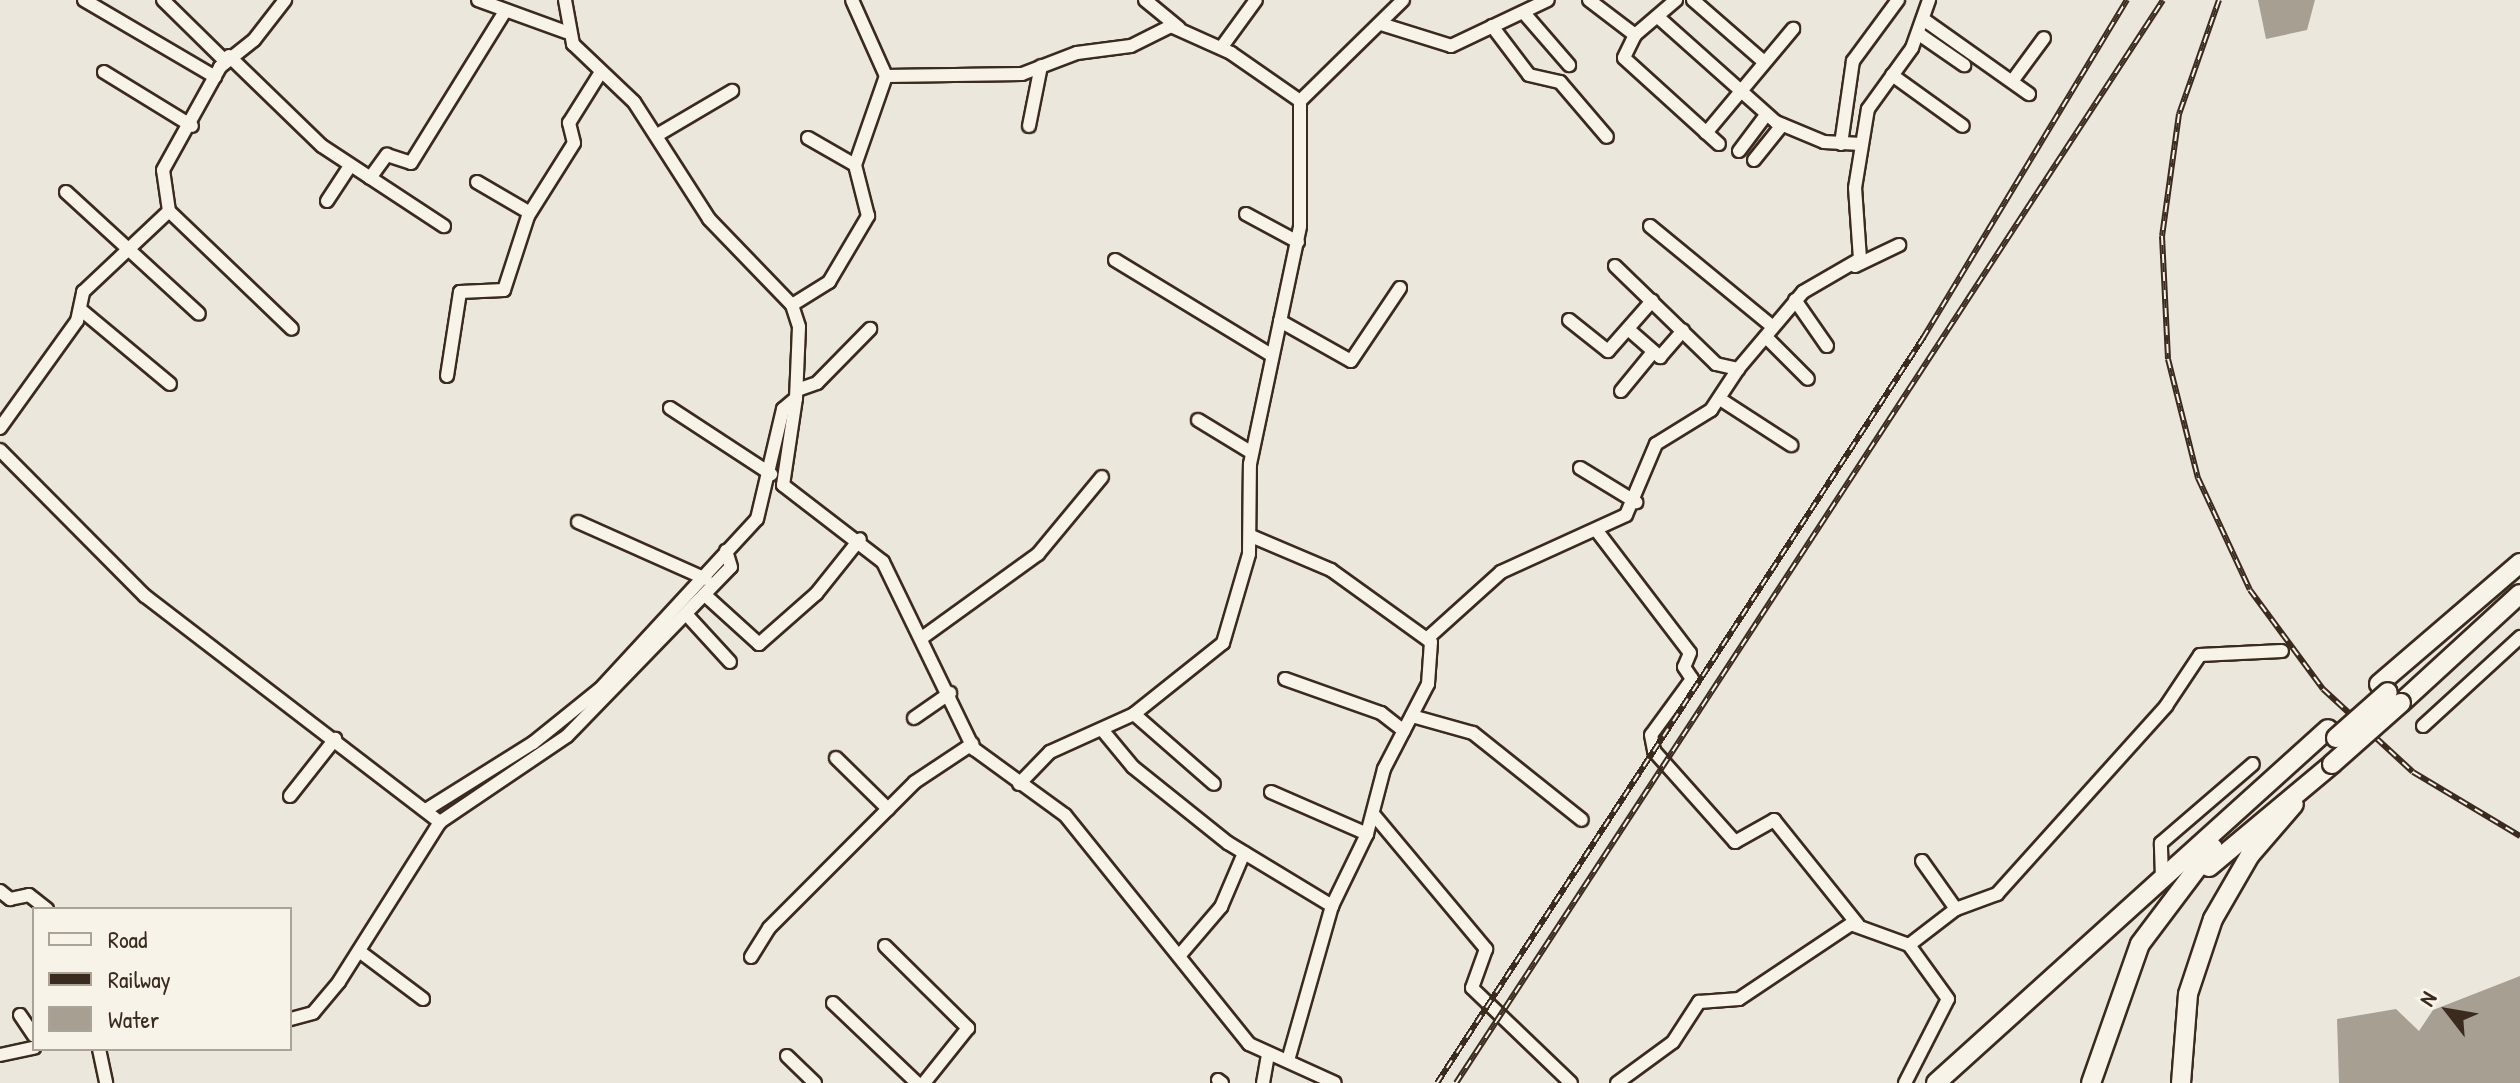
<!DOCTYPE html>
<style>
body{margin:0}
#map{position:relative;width:2520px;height:1083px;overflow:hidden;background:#ece7dc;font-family:"Patrick Hand",sans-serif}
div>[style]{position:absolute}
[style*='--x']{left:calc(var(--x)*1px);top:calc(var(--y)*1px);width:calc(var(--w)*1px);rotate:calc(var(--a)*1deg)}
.water>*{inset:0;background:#a89f93}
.roads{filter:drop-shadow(2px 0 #3b2a1e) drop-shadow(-2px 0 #3b2a1e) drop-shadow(0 2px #3b2a1e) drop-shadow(0 -2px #3b2a1e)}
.minor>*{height:12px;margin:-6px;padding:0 6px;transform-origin:6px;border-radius:6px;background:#f7f3e8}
.highway>*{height:18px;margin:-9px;padding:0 9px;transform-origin:9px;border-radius:9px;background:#f7f3e8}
.rail>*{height:6px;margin-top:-3px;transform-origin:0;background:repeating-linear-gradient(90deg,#f7f3e8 0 9px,#3b2a1e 0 18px);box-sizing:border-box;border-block:2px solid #3b2a1e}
.bridges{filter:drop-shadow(2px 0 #3b2a1e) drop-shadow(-2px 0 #3b2a1e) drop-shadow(0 2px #3b2a1e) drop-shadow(0 -2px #3b2a1e)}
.highway-bridge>*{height:18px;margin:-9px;padding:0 9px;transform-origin:9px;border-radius:9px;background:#f7f3e8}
span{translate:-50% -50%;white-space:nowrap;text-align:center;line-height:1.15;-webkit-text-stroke:6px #f7f3e8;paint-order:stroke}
.legend{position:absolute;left:32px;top:907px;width:260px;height:144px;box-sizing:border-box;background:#f7f3e8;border:2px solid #aca397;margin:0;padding:10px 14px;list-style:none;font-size:24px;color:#3b2a1e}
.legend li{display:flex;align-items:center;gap:16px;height:40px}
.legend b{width:40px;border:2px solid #aca397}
.north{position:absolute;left:2408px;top:971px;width:80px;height:80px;-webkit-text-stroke:6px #f7f3e8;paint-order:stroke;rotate:301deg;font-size:22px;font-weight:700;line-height:32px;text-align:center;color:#3b2a1e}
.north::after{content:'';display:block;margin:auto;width:28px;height:36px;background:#3b2a1e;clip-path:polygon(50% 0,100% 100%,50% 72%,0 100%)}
</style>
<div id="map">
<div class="water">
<div style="clip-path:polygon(2258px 0,2315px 0,2307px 30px,2266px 39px)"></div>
<div style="clip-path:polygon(2520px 976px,2520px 1083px,2339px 1083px,2337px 1019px,2396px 1009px,2419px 1031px,2433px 1010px)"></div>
</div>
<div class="roads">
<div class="minor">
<div style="--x:84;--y:0;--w:152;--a:30.4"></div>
<div style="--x:163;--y:0;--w:86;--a:44.5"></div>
<div style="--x:478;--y:0;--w:94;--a:20"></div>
<div style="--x:565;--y:0;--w:45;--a:79.7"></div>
<div style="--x:573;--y:44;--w:84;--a:43.6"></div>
<div style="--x:634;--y:102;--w:139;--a:57.3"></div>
<div style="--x:709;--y:219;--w:120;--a:46"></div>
<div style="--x:792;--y:305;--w:23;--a:72"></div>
<div style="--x:799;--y:327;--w:71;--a:92.4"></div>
<div style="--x:1145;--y:0;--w:44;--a:39.5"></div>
<div style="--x:1589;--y:0;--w:58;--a:37.3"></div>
<div style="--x:1635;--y:35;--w:54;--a:-40.5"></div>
<div style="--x:1693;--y:0;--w:94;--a:41.1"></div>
<div style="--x:1524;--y:13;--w:69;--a:49.1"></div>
<div style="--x:1658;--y:17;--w:158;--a:41.7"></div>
<div style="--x:1776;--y:122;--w:52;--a:22.6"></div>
<div style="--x:1824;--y:142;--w:37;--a:3"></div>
<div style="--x:1923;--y:19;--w:130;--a:35.3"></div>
<div style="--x:1381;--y:24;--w:73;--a:17.4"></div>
<div style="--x:1451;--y:46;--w:107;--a:-25.4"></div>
<div style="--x:1492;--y:26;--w:61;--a:52.9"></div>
<div style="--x:1529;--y:75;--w:32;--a:13"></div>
<div style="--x:1560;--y:82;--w:72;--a:49.5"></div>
<div style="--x:1919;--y:34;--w:55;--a:34.6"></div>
<div style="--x:1635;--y:35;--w:25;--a:116"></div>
<div style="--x:1624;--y:58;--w:128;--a:42.2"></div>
<div style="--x:1221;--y:48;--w:59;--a:-53.9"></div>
<div style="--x:229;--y:56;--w:129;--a:44.1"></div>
<div style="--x:322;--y:146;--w:146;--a:33.3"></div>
<div style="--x:104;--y:72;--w:103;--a:31.5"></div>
<div style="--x:1892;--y:75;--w:87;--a:35.7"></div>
<div style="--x:886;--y:76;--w:136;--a:-0.8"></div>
<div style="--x:1022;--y:74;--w:59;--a:-20.9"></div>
<div style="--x:1077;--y:53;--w:54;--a:-7.4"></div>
<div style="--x:1131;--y:46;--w:45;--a:-26.6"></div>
<div style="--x:1171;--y:26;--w:66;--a:24.2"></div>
<div style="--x:1231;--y:53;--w:84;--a:34.8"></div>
<div style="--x:2013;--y:80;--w:52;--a:-53.6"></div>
<div style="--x:1029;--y:126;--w:61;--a:-78.7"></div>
<div style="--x:1706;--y:133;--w:136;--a:-50.1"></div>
<div style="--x:659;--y:134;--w:85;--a:-30.5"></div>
<div style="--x:808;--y:138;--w:54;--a:29.9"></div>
<div style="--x:1841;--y:144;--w:84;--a:-81.8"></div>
<div style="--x:1853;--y:61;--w:76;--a:-53.6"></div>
<div style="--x:1739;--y:151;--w:45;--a:-53.1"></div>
<div style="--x:1754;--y:160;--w:45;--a:-51.3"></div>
<div style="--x:370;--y:178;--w:29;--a:-54"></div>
<div style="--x:387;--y:155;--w:25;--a:18"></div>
<div style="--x:411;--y:163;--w:176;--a:-58.2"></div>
<div style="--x:477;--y:182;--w:61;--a:30.3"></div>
<div style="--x:66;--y:192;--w:180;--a:42.5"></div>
<div style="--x:327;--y:201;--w:42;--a:-56.7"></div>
<div style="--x:169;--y:211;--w:170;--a:43.8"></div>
<div style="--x:1246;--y:214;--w:59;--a:28.3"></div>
<div style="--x:1650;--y:226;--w:159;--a:39.4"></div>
<div style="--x:1115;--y:260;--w:183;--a:31.3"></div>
<div style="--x:1615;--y:266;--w:141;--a:44.1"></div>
<div style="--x:1716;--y:364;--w:23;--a:13"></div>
<div style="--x:1738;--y:369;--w:101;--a:-49.8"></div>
<div style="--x:1803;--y:292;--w:66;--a:-30.1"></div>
<div style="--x:1860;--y:259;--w:71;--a:-94"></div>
<div style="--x:1855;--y:188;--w:80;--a:-80.7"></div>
<div style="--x:1868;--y:109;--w:75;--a:-54.2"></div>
<div style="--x:1912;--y:48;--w:51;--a:-70.5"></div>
<div style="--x:1855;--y:266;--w:49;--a:-25.5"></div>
<div style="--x:1795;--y:300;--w:56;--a:55.2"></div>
<div style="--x:792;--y:305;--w:44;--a:-31.9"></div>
<div style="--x:829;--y:282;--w:77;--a:-59.4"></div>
<div style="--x:868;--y:216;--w:53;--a:-104.3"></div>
<div style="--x:855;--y:165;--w:94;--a:-70.8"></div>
<div style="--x:886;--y:76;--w:83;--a:-114.1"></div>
<div style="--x:80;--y:309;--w:117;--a:39.8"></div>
<div style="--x:1569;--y:320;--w:50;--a:38.5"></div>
<div style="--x:1608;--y:351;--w:67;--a:-48.7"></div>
<div style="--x:1280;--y:321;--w:81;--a:29.4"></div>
<div style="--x:1351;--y:361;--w:88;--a:-56.1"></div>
<div style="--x:1628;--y:329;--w:43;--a:41.2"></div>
<div style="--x:1660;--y:357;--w:35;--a:-49"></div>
<div style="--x:1766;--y:337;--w:59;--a:45"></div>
<div style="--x:447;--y:376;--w:85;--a:-81.2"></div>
<div style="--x:460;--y:292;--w:44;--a:-2.6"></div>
<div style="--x:504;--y:290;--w:78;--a:-72"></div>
<div style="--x:528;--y:216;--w:86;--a:-57.8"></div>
<div style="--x:574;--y:143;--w:21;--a:-104"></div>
<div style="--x:569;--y:123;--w:60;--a:-57.9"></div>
<div style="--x:797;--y:390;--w:21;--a:-19"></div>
<div style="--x:817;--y:383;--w:76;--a:-45.5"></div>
<div style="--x:1621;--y:391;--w:50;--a:-50.6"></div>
<div style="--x:1720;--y:399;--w:85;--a:32.9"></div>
<div style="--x:670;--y:408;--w:121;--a:33.2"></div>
<div style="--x:1198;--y:420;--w:63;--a:31.4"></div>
<div style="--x:0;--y:428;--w:132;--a:-54.3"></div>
<div style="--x:77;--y:321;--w:30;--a:-78"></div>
<div style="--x:83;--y:292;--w:118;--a:-43.3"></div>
<div style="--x:169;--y:211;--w:41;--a:-98.3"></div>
<div style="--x:163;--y:170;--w:118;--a:-61"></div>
<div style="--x:220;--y:67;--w:43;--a:-38.5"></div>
<div style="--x:254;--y:40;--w:51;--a:-52.2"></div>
<div style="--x:0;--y:450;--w:206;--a:45.2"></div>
<div style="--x:145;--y:596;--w:372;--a:37.5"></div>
<div style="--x:440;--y:822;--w:189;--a:122.3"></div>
<div style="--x:339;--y:982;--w:40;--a:130"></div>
<div style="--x:313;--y:1013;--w:24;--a:165"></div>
<div style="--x:1580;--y:468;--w:66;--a:31.3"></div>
<div style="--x:578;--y:522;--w:140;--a:24"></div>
<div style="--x:1597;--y:531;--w:153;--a:52.7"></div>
<div style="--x:1690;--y:653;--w:15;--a:113"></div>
<div style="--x:1684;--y:667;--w:14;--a:56"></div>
<div style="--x:1692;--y:679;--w:69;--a:126.2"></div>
<div style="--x:1651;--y:735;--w:16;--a:79"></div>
<div style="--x:1654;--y:751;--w:122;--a:48.3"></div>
<div style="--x:1735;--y:842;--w:45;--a:-29.4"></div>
<div style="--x:1774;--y:820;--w:134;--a:51.3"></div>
<div style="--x:1251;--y:536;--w:87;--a:23"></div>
<div style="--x:1331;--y:570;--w:123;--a:35.8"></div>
<div style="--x:1431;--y:642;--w:42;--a:94.1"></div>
<div style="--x:1428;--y:684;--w:96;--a:117.4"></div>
<div style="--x:1384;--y:769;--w:67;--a:104.7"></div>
<div style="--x:1367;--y:834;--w:80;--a:115.9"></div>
<div style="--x:1332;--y:906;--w:160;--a:105.9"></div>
<div style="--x:705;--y:595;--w:73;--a:42.2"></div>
<div style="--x:759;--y:644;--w:76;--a:-41.3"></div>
<div style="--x:816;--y:594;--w:70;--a:-51.3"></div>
<div style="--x:686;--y:614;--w:65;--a:47.5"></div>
<div style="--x:1430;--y:636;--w:96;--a:-42"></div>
<div style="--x:1501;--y:572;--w:137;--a:-24.5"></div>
<div style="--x:1626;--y:515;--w:77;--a:-67.1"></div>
<div style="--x:1656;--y:444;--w:65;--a:-31.7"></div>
<div style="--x:1711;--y:410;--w:49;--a:-56.6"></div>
<div style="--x:923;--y:637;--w:142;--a:-35.8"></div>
<div style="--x:1038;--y:554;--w:100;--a:-50.3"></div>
<div style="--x:1285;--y:679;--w:102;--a:19.5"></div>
<div style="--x:1381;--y:713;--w:29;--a:38"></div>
<div style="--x:1134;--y:714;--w:106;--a:41.2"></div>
<div style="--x:1412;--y:716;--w:63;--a:15.6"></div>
<div style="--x:1473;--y:733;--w:139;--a:38.6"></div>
<div style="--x:914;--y:718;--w:44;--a:-34.8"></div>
<div style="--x:2423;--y:726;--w:132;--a:-42.5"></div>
<div style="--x:1104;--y:732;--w:45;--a:50.4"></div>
<div style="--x:1133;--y:767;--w:122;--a:38.7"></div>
<div style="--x:1228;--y:843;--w:122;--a:31.2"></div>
<div style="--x:836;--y:758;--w:73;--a:44.4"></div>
<div style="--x:1019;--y:784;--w:45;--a:-45.9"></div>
<div style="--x:1050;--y:752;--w:92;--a:-24.3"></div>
<div style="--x:1134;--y:714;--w:114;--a:-38.6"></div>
<div style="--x:1223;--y:643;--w:93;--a:-73.7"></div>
<div style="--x:1249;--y:554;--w:90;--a:-89.4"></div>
<div style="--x:1250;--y:464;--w:243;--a:-78.1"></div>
<div style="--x:1300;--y:226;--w:125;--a:-90"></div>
<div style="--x:1300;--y:101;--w:144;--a:-44.4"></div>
<div style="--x:1271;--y:792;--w:105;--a:23.6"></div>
<div style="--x:290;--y:796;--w:73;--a:-51.7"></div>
<div style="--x:426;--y:810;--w:126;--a:-32.1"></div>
<div style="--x:533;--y:743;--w:86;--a:-38.9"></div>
<div style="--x:600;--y:689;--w:231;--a:-47.3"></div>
<div style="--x:757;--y:519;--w:113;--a:-76.7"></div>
<div style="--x:783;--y:409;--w:17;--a:-40"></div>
<div style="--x:796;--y:398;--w:88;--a:98.5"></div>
<div style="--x:783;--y:485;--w:126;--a:37.6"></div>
<div style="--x:883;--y:562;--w:208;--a:64.1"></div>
<div style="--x:974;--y:749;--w:112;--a:36"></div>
<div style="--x:1065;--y:815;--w:294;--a:51.2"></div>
<div style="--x:1249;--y:1044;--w:94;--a:24.4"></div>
<div style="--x:1374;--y:815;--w:175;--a:50.1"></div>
<div style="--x:1486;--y:949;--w:41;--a:109.7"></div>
<div style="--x:1472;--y:988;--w:137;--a:43.8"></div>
<div style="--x:440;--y:822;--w:153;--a:-34.1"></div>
<div style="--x:567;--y:736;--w:235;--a:-45.9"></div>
<div style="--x:731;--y:567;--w:17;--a:-107"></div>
<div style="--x:1922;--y:861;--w:59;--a:54.7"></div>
<div style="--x:2162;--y:877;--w:34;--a:-92"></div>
<div style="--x:2161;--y:843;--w:121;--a:-40.7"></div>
<div style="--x:0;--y:891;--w:13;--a:39"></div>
<div style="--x:10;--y:899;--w:19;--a:-12"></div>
<div style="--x:29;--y:895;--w:23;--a:38"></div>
<div style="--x:885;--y:946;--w:117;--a:44.7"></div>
<div style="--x:968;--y:1028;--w:70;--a:128.7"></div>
<div style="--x:359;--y:951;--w:80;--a:36.9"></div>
<div style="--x:1179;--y:956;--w:65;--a:-49.4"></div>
<div style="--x:1221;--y:907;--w:59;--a:-66.9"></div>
<div style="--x:751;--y:957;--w:34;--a:-58"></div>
<div style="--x:769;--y:928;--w:206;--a:-45"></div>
<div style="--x:915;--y:782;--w:69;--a:-33.7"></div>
<div style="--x:833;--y:1003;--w:116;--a:43.6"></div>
<div style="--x:20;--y:1015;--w:25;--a:56"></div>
<div style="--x:99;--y:1049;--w:35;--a:78"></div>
<div style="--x:0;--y:1055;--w:35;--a:-12"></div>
<div style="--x:787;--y:1056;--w:39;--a:44"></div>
<div style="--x:1218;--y:1080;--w:5;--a:37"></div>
<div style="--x:1263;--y:1083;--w:28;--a:-80"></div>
<div style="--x:1617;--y:1083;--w:69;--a:-36.2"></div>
<div style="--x:1673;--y:1042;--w:48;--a:-57"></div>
<div style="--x:1699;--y:1002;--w:40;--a:-4.3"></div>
<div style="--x:1739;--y:999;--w:135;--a:-33.8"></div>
<div style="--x:1851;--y:924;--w:62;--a:19.9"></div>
<div style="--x:1909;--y:945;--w:59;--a:-37.5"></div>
<div style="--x:1956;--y:909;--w:44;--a:-20.1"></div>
<div style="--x:1997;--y:894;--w:253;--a:-48"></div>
<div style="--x:2166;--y:706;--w:61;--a:-56.3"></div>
<div style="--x:2200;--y:655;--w:82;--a:-2.8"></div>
<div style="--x:1905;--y:1083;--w:94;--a:-62.9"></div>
<div style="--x:1948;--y:999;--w:67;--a:-125.8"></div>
</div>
<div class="highway">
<div style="--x:2379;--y:684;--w:186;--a:-40.6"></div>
<div style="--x:2401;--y:703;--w:161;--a:-42.5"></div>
<div style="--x:2209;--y:867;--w:160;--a:-39.9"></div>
<div style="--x:1936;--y:1083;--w:528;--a:-42.08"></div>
<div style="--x:2091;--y:1083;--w:147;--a:-70.6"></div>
<div style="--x:2140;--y:944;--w:121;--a:-53"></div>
<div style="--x:2181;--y:1083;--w:89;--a:-85.5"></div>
<div style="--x:2188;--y:994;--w:79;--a:-71.6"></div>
<div style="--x:2213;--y:919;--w:74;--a:-60"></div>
<div style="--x:2250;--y:855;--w:67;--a:-49.2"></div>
</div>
</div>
<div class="rail">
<div style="--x:2219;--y:0;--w:121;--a:109.3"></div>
<div style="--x:2179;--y:114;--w:123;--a:97.9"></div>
<div style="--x:2162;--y:236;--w:123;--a:87.2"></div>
<div style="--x:2168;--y:359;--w:123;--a:75.9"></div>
<div style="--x:2198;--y:478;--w:123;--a:65.1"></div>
<div style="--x:2250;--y:590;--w:123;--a:53.6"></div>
<div style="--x:2323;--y:689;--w:122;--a:42.7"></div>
<div style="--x:2413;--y:772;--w:125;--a:30.9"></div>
<div style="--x:1437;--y:1083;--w:890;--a:-56.88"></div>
<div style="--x:1923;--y:338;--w:395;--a:-58.9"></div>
<div style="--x:1456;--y:1083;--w:1293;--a:-56.86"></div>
</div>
<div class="bridges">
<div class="highway-bridge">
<div style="--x:2336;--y:738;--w:69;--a:-41.5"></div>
<div style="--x:2332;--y:764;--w:92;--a:-41.5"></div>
</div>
</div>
<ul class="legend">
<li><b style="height:10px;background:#f7f3e8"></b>Road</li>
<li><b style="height:10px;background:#3b2a1e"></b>Railway</li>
<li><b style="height:22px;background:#a89f93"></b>Water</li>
</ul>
<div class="north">N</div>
</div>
